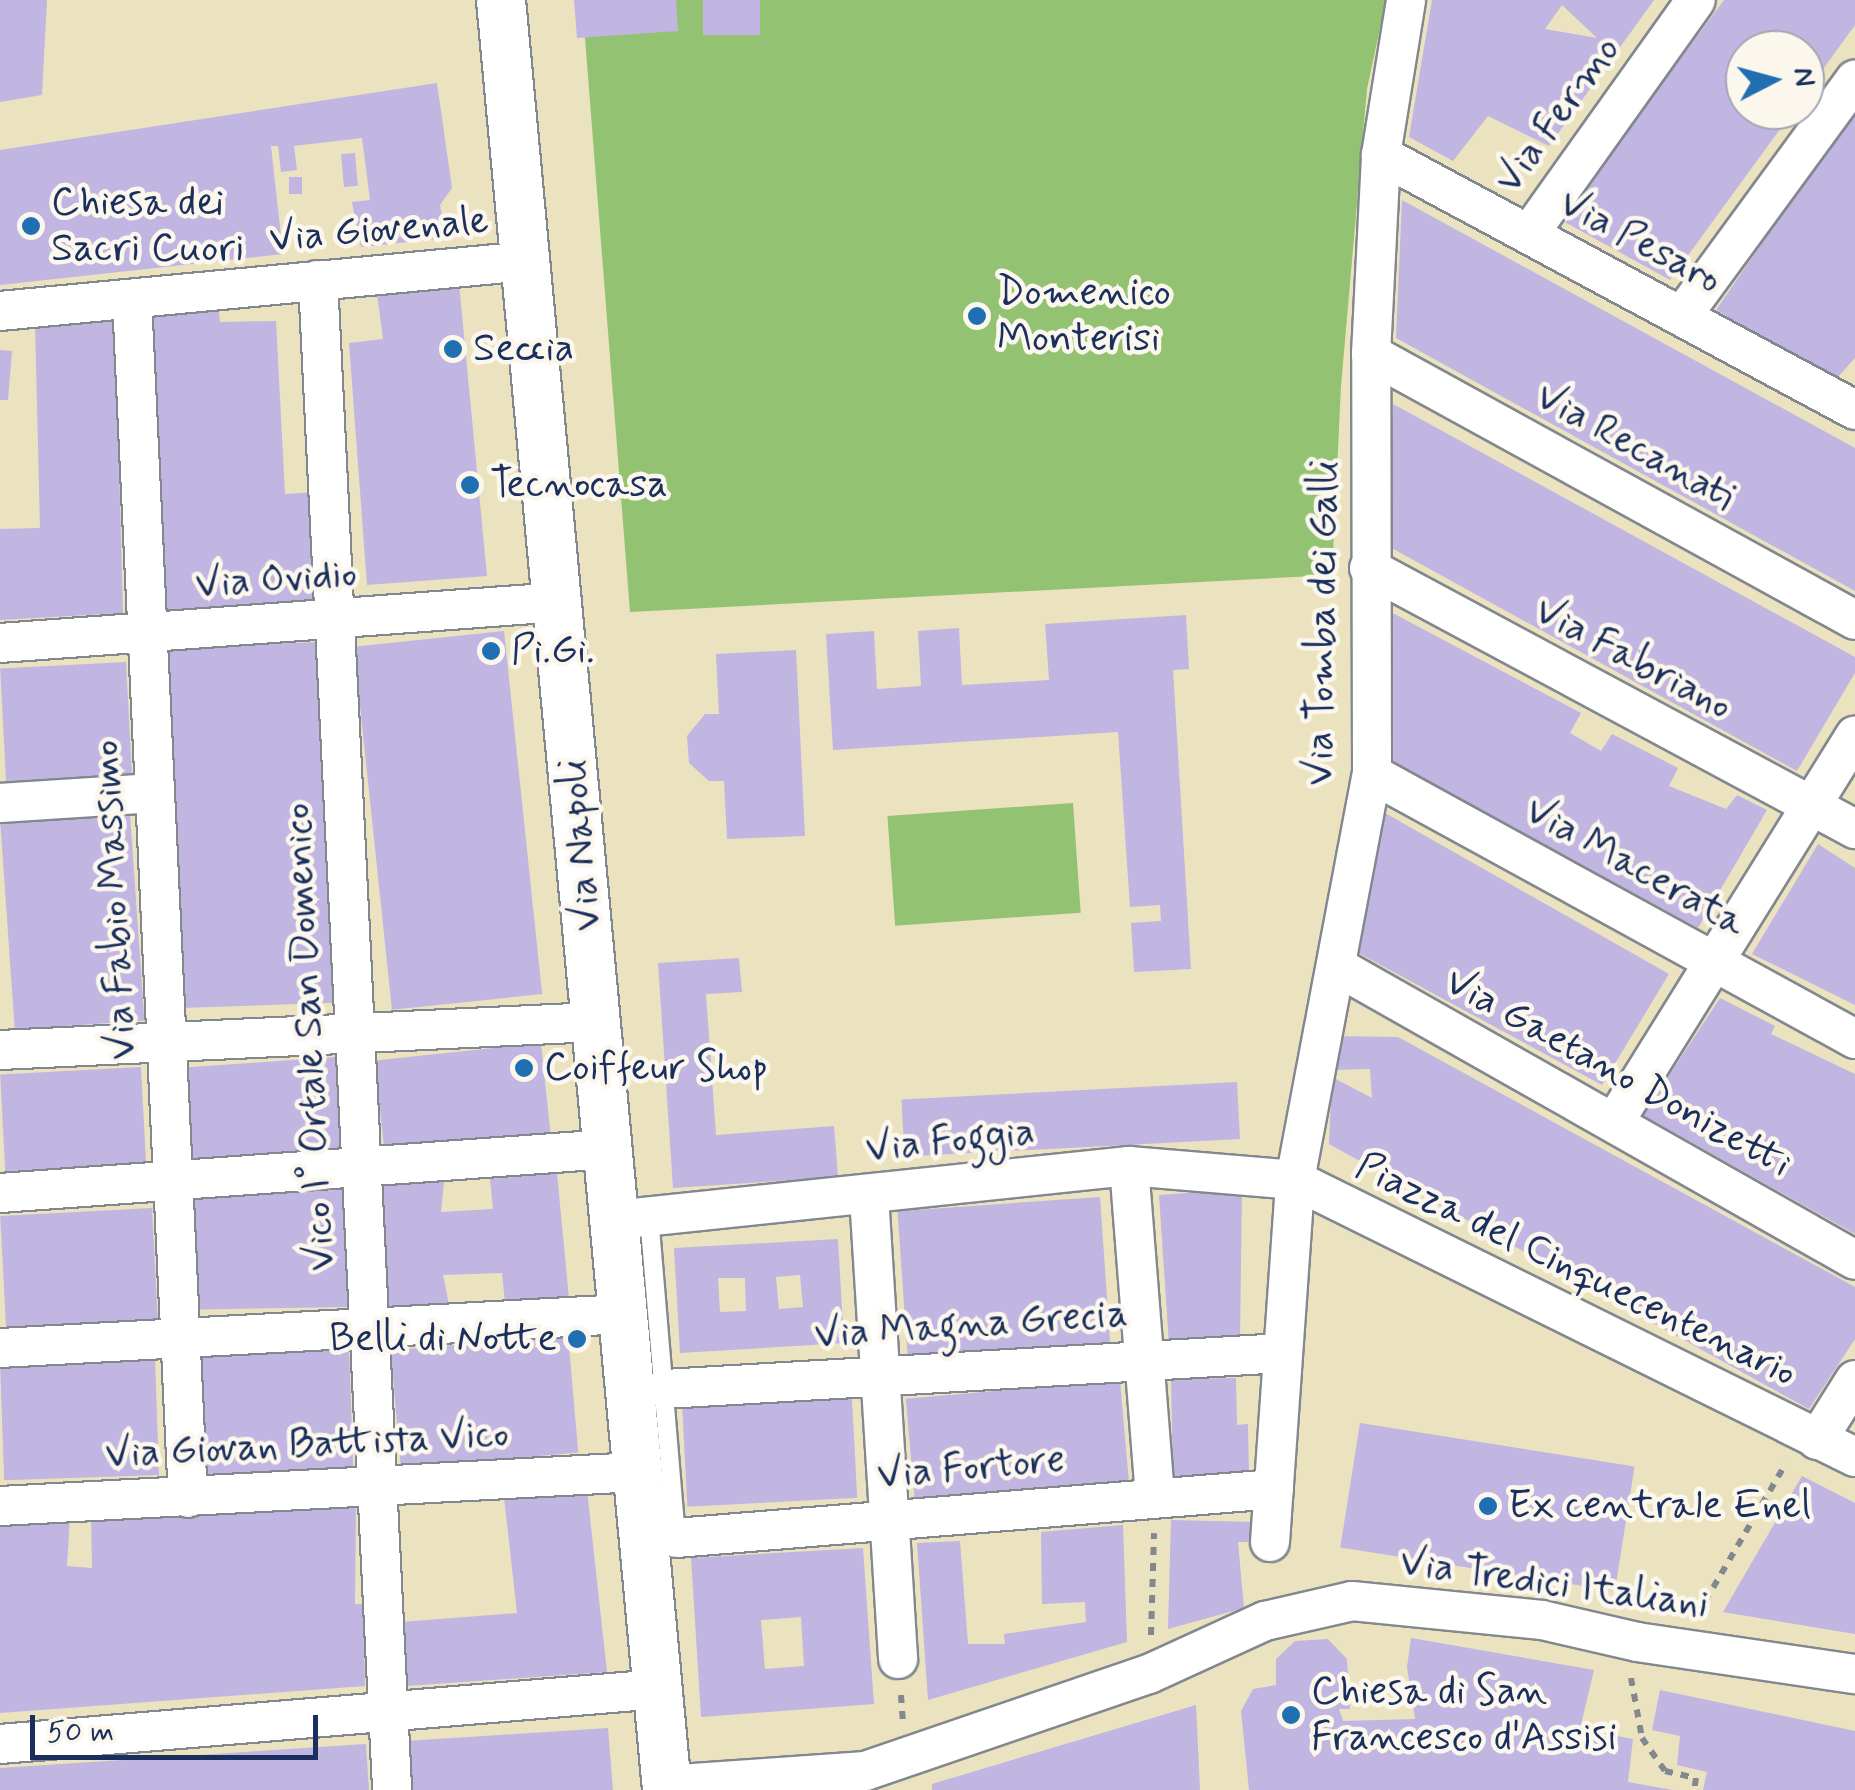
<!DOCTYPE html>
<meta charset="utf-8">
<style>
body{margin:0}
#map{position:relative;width:1855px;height:1790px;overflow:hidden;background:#ebe2c0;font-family:Mynerve,sans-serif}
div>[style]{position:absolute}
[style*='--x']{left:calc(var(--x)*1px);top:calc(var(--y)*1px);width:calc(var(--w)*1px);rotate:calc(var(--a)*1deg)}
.green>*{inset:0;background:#93c272;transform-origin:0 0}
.building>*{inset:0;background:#c1b5e2;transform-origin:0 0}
.path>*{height:6px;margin-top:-3px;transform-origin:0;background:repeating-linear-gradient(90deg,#83888f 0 8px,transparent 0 16px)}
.roads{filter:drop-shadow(2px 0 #83888f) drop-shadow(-2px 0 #83888f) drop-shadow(0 2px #83888f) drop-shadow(0 -2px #83888f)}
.service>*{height:18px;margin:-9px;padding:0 9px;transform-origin:9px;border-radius:9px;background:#fff}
.minor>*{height:38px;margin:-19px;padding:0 19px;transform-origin:19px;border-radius:19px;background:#fff}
.tertiary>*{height:48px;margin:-24px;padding:0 24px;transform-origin:24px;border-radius:24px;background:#fff}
.dots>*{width:28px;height:28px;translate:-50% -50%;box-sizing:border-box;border:5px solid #fbf7ec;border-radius:50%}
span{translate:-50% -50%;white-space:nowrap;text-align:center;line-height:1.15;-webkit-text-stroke:9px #fbf7ec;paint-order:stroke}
.street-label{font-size:40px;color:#1b2f5e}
.poi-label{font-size:40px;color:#1b2f5e}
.left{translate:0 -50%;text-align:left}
.right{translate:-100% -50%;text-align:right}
.north{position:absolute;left:1725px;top:30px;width:100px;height:100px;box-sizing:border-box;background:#fbf7ec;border:2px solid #a1a7b3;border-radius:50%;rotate:84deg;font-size:28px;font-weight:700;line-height:40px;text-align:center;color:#1b2f5e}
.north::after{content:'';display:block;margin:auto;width:35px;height:45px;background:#1f6fb2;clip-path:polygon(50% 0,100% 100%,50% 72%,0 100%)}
.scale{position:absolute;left:30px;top:1715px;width:288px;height:45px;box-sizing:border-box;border:5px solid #1b2f5e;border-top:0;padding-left:12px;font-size:30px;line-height:35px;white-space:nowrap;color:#1b2f5e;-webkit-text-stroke:8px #fbf7ec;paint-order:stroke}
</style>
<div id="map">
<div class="green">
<div style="clip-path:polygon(582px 0,1386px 0,1367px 89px,1341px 386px,1332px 575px,630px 612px)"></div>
<div style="left:1073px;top:803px;width:110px;height:186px;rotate:86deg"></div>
</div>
<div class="building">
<div style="clip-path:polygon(0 0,47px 0,42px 95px,0 102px)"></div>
<div style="clip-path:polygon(574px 0,676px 0,678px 31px,577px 38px)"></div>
<div style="left:703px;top:0;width:57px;height:35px"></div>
<div style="clip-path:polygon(evenodd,1432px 0,1654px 0,1549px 146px,1488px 116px,1453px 161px,1409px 137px,1432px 0,1562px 5px,1597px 38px,1545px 29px,1562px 5px)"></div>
<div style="clip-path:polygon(1724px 0,1855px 0,1855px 25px,1805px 94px,1805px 50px,1745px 50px,1745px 110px,1794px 110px,1670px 280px,1561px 220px)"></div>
<div style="clip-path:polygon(437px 83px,452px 188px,440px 205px,446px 238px,361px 247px,352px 202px,370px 200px,362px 138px,294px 146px,297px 170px,281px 172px,278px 146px,271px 146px,283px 254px,0 285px,0 150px)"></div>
<div style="clip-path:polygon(1855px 108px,1855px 358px,1836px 379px,1716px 310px)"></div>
<div style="left:355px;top:153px;width:33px;height:14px;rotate:85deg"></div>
<div style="left:289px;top:177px;width:13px;height:17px"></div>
<div style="clip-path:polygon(1402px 200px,1855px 448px,1855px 591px,1396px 338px)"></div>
<div style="clip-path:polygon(459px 283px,487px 576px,367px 585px,349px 343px,383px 339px,377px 294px)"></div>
<div style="clip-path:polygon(218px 302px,220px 322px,276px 321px,285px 494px,315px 492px,320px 606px,164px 619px,147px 309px)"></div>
<div style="clip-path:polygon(115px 313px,123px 613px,0 620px,0 529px,40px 528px,35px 324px)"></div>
<div style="clip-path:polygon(0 350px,12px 351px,8px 400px,0 400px)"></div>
<div style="clip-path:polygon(1393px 404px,1855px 657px,1855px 673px,1797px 771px,1388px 546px)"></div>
<div style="clip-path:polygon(1387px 610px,1581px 713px,1570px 733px,1601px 751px,1612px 734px,1678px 768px,1669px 786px,1726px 809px,1737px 795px,1767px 810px,1698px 928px,1376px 753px)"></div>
<div style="clip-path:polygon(1186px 615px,1189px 669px,1173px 670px,1191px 969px,1134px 972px,1131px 923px,1161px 921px,1160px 905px,1130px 907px,1118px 732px,833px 750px,826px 634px,874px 631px,877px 689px,921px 686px,918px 631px,959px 628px,962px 685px,1049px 680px,1045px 624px)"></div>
<div style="left:504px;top:631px;width:365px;height:151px;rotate:84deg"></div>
<div style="left:321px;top:642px;width:361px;height:160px;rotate:88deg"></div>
<div style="clip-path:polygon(796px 650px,805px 836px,727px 839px,724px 781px,709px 781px,689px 763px,687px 736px,705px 714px,719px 714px,716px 654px)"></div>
<div style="left:126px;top:662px;width:113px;height:126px;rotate:87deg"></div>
<div style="clip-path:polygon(1378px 809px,1669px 974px,1602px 1085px,1353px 950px)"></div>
<div style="left:130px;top:814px;width:207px;height:130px;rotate:86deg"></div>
<div style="clip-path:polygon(1818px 844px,1855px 868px,1855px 1005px,1752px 954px)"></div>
<div style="clip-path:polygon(739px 958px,742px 992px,706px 994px,716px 1135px,834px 1126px,838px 1177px,673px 1188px,658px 963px)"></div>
<div style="clip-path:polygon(1720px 998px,1775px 1026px,1771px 1034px,1855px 1074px,1855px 1234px,1643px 1115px)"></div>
<div style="clip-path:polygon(1328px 1036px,1398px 1037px,1855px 1287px,1855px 1339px,1809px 1409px,1329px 1144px,1332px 1077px,1372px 1098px,1370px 1069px,1329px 1070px)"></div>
<div style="left:541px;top:1043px;width:95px;height:167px;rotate:84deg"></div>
<div style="left:336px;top:1057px;width:96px;height:158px;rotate:86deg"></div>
<div style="left:141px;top:1067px;width:97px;height:141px;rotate:87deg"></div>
<div style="left:1237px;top:1082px;width:57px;height:336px;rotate:87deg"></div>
<div style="clip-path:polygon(557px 1173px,569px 1299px,505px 1303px,502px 1273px,443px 1275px,450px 1310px,383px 1312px,376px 1185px,444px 1181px,441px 1212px,493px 1209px,490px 1179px)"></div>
<div style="clip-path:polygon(1242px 1189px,1240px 1340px,1169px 1345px,1159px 1195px)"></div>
<div style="left:345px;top:1190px;width:117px;height:159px;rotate:89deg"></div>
<div style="left:1100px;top:1197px;width:152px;height:203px;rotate:86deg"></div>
<div style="left:152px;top:1208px;width:113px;height:152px;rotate:87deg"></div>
<div style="clip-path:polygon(evenodd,838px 1239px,844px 1343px,680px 1353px,674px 1248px,838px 1239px,800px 1275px,803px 1307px,779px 1309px,776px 1277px,800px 1275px,838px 1239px,718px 1278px,745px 1278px,746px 1311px,720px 1312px,718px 1278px)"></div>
<div style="left:568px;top:1335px;width:118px;height:178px;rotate:85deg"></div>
<div style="left:349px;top:1348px;width:121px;height:159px;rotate:88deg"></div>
<div style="left:155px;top:1359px;width:116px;height:155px;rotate:88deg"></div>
<div style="clip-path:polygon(1236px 1378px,1237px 1425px,1248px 1424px,1249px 1475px,1173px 1476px,1171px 1379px)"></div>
<div style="left:1120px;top:1380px;width:101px;height:215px;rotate:85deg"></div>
<div style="left:852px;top:1399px;width:99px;height:170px;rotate:87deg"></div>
<div style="left:1360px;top:1423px;width:278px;height:126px;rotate:9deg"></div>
<div style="clip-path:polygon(1802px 1476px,1855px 1503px,1855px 1634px,1723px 1612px)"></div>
<div style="clip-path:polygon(587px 1490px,607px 1672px,406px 1686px,401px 1622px,517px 1613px,504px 1497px)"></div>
<div style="clip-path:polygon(356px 1504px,355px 1604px,363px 1604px,365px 1686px,0 1713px,0 1522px,70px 1517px,67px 1566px,92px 1568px,91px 1515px)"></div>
<div style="clip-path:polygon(1171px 1520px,1255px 1522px,1254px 1542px,1238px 1542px,1244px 1608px,1168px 1629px)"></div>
<div style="clip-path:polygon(1123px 1525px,1127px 1642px,928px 1700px,917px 1543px,960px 1541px,968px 1644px,1005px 1644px,1004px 1634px,1086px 1622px,1085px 1602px,1042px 1604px,1041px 1532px)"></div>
<div style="clip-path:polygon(evenodd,863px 1548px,874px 1704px,701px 1717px,691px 1558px,863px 1548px,801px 1617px,804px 1666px,765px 1669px,761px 1620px,801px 1617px)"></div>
<div style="clip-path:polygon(1411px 1638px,1594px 1670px,1580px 1729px,1633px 1739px,1628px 1782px,1673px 1790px,1249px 1790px,1241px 1711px,1253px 1689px,1276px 1685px,1276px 1659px,1295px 1641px,1328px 1639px,1347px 1659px,1350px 1709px,1339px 1709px,1343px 1721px,1415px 1719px,1407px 1667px)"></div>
<div style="clip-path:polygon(1660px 1690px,1855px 1731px,1855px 1790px,1703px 1790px,1707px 1772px,1677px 1765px,1680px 1736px,1652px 1730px)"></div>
<div style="clip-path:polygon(1196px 1705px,1200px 1790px,932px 1790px,932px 1784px)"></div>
<div style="clip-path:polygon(608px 1728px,613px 1790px,408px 1790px,406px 1741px)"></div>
<div style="clip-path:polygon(366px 1744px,369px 1790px,0 1790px,0 1768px)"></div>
</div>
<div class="path">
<div style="--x:1697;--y:1615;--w:176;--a:-59.6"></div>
<div style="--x:1151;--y:1635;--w:102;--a:-88.3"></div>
<div style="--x:1631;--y:1678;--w:61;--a:79.6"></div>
<div style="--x:1642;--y:1738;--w:40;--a:55.1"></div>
<div style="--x:1665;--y:1771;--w:32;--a:13"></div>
<div style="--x:1696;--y:1778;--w:12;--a:99"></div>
<div style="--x:901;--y:1695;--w:27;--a:86"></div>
</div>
<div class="roads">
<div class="service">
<div style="--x:649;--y:1216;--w:323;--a:85.2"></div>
</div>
<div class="minor">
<div style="--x:1381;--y:155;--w:538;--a:28.28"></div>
<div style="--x:1529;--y:234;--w:287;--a:-54.5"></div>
<div style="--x:318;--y:280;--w:1512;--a:87.19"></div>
<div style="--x:132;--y:299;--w:1200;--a:87.33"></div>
<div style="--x:0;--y:311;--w:529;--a:-5.42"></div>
<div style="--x:1682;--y:316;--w:293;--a:-53.8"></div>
<div style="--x:1371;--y:354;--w:552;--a:28.79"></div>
<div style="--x:1369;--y:568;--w:552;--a:28.24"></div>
<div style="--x:0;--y:643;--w:561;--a:-4.19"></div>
<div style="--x:1372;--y:774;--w:551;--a:28.75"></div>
<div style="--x:0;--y:803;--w:155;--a:-3.7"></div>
<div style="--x:1336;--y:966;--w:596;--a:29.53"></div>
<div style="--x:0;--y:1050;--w:598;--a:-2.69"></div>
<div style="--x:1615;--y:1121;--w:454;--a:-58.1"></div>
<div style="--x:1129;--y:1166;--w:332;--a:85.5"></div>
<div style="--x:0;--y:1193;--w:611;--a:-4.13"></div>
<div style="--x:869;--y:1196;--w:464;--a:86.4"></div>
<div style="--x:615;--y:1220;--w:517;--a:-6"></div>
<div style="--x:1129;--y:1166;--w:167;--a:4.8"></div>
<div style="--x:1295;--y:1180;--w:625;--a:26.32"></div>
<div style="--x:0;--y:1348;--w:625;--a:-3.12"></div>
<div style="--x:665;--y:1389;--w:619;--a:-3.33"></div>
<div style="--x:1817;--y:1440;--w:71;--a:-57.7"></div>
<div style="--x:0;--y:1506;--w:620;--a:-3.05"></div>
<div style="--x:676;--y:1538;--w:600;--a:-4.68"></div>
<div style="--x:1270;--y:1542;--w:363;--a:-86"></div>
<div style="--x:1295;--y:1180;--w:413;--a:-79.3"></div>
<div style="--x:1372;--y:774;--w:420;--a:-90.1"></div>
<div style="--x:1371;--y:354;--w:199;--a:-87.1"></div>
<div style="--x:1381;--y:155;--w:157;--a:-80.8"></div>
<div style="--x:0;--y:1744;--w:661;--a:-4.77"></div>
<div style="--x:666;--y:1785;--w:199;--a:-4"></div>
<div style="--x:865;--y:1771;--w:300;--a:-18.9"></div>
<div style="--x:1149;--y:1674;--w:128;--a:-24.6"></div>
<div style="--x:1265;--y:1621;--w:89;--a:-12.9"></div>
<div style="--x:1352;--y:1601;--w:191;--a:5.7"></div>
<div style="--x:1542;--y:1620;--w:98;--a:13"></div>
<div style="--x:1637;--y:1642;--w:220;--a:8.4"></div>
</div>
<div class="tertiary">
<div style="--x:501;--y:0;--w:1798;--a:84.7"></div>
</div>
</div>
<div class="dots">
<div style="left:31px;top:226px;background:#1f6fb2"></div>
<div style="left:977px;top:316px;background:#1f6fb2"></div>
<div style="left:453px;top:349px;background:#1f6fb2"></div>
<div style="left:470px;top:485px;background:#1f6fb2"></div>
<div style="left:491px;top:651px;background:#1f6fb2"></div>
<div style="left:524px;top:1068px;background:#1f6fb2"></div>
<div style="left:577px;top:1339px;background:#1f6fb2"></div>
<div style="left:1488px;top:1506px;background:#1f6fb2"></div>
<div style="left:1291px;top:1715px;background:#1f6fb2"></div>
</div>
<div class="street-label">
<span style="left:1558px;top:115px;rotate:-54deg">Via Fermo</span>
<span style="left:379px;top:230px;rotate:-5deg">Via Giovenale</span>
<span style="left:1640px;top:242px;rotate:28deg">Via Pesaro</span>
<span style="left:1635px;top:447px;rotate:29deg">Via Recanati</span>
<span style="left:276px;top:580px;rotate:-4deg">Via Ovidio</span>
<span style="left:1323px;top:623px;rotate:-89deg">Via Tomba dei Galli</span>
<span style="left:1633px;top:659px;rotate:28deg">Via Fabriano</span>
<span style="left:581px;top:845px;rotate:-95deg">Via Napoli</span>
<span style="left:1635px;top:867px;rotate:29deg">Via Macerata</span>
<span style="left:115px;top:900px;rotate:-93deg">Via Fabio Massimo</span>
<span style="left:310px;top:1037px;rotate:-93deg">Vico I° Ortale San Domenico</span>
<span style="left:1618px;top:1073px;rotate:29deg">Via Gaetano Donizetti</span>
<span style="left:950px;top:1141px;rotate:-6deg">Via Foggia</span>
<span style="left:1576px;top:1270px;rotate:26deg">Piazza del Cinquecentenario</span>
<span style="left:971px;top:1325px;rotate:-4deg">Via Magna Grecia</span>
<span style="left:307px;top:1445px;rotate:-3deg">Via Giovan Battista Vico</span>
<span style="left:971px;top:1468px;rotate:-5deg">Via Fortore</span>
<span style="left:1554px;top:1584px;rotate:8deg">Via Tredici Italiani</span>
</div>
<div class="poi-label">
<span class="left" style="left:51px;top:226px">Chiesa dei<br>Sacri Cuori</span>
<span class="left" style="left:997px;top:316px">Domenico<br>Monterisi</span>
<span class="left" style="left:473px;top:349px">Seccia</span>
<span class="left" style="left:490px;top:485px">Tecnocasa</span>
<span class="left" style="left:511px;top:651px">Pi.Gi.</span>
<span class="left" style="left:544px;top:1068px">Coiffeur Shop</span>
<span class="right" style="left:557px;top:1339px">Belli di Notte</span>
<span class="left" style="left:1508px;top:1506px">Ex centrale Enel</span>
<span class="left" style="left:1311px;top:1715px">Chiesa di San<br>Francesco d'Assisi</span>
</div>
<div class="north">N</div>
<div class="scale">50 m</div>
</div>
